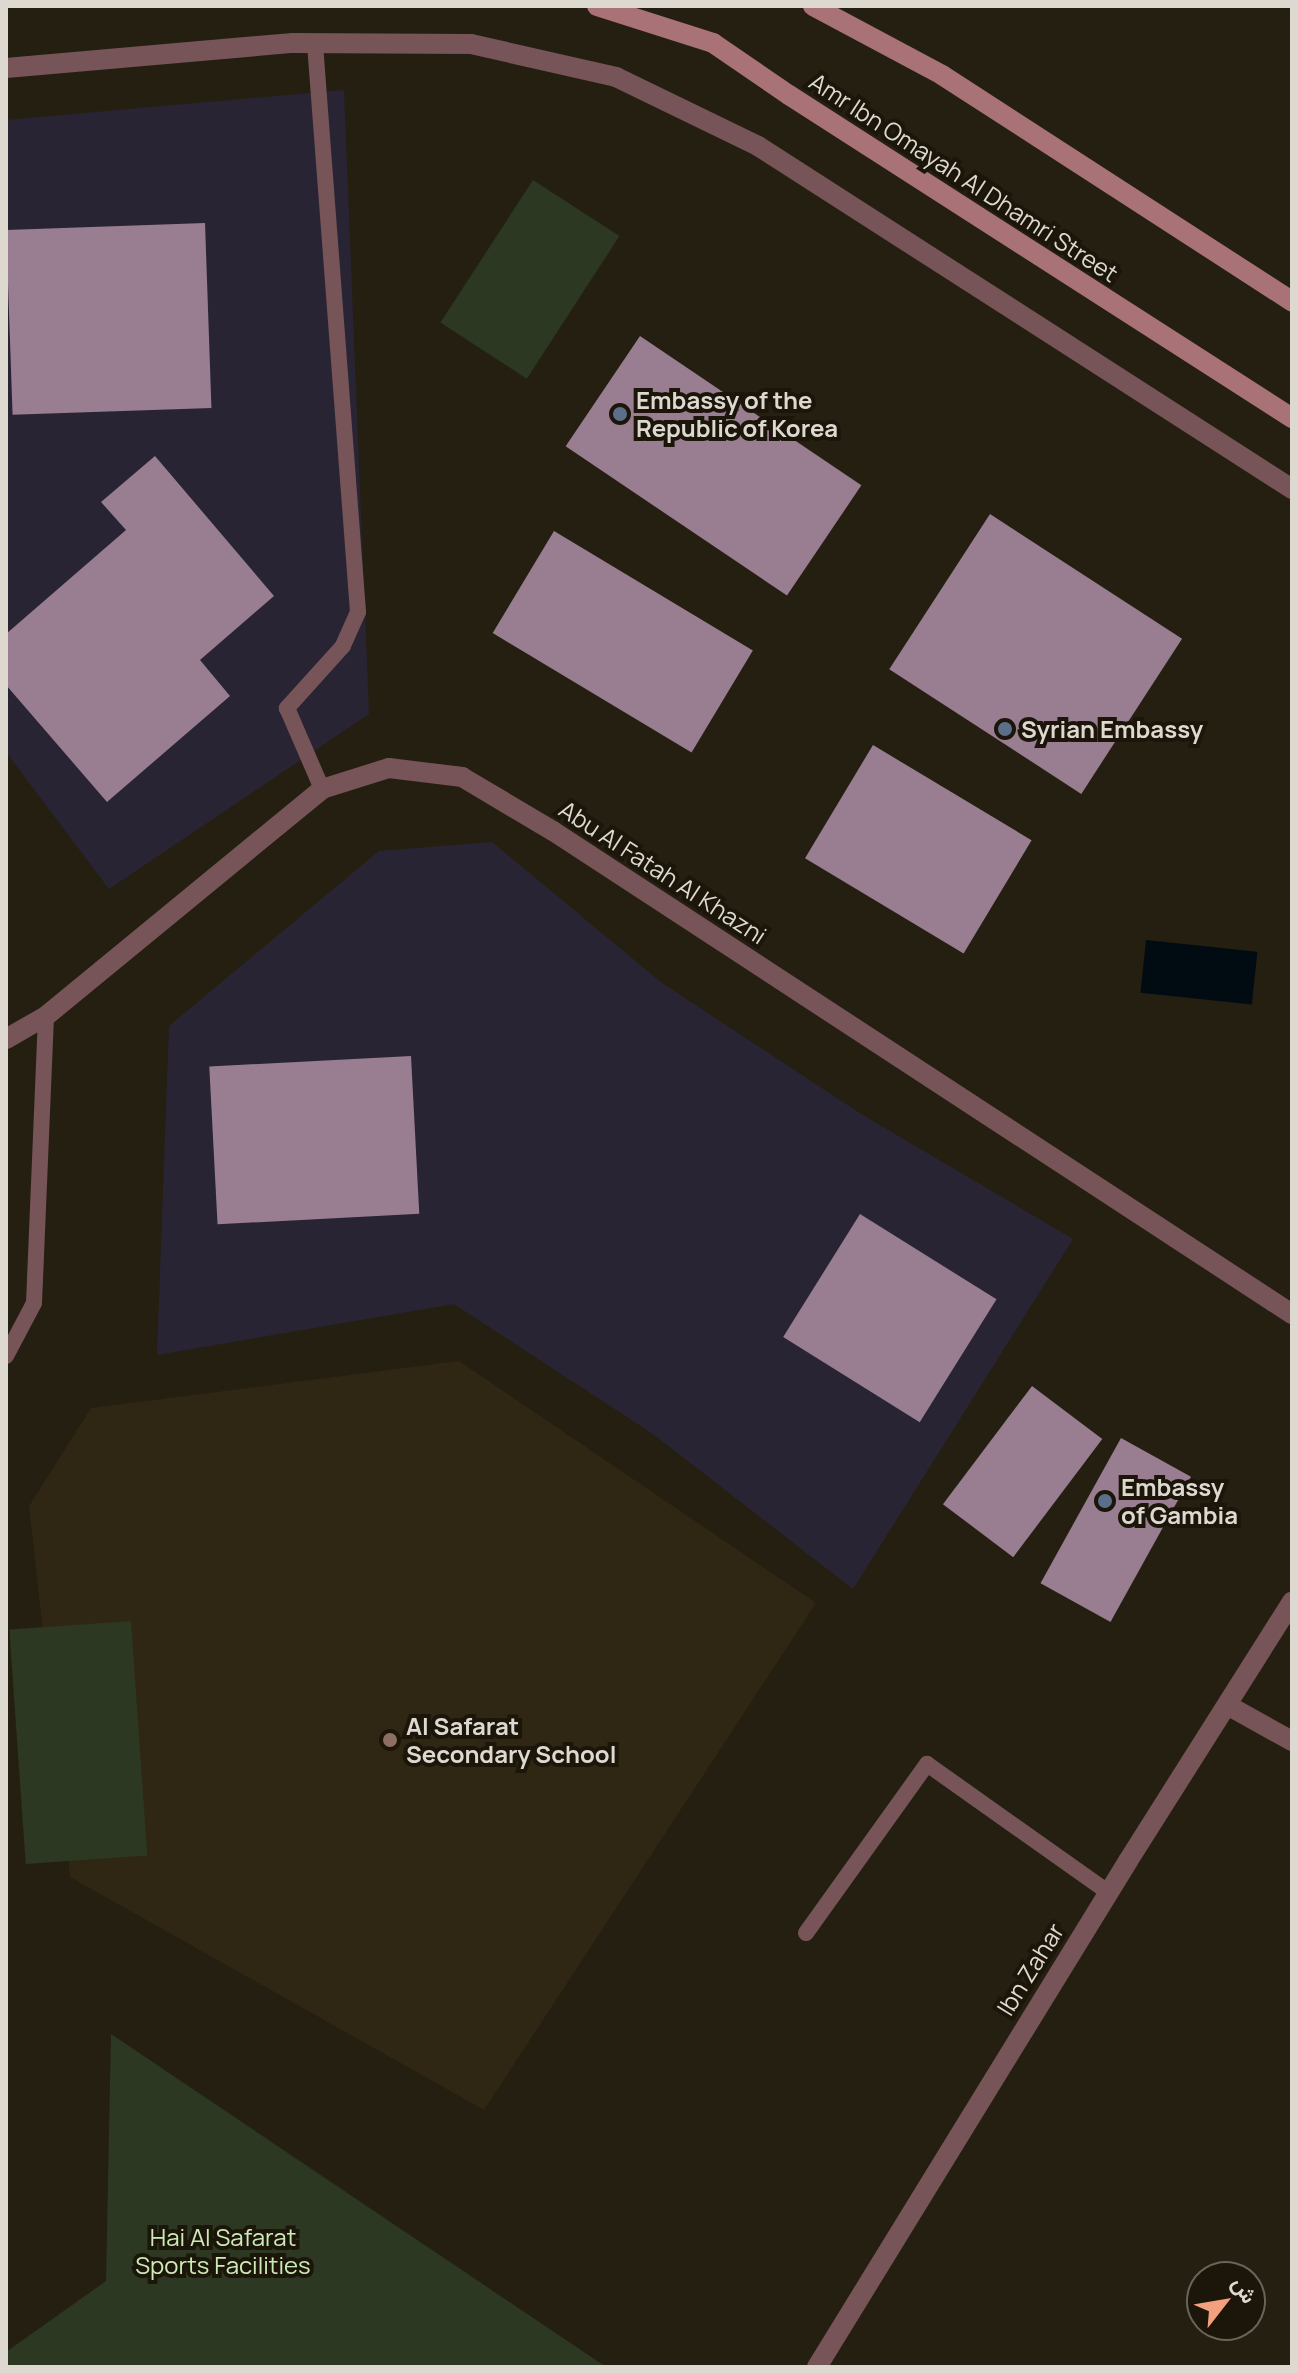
<!DOCTYPE html>
<meta charset="utf-8">
<style>
body{margin:0}
#map{position:relative;width:1298px;height:2373px;overflow:hidden;background:#251f12;font-family:Manrope,Vazirmatn,sans-serif}
div>[style]{position:absolute}
[style*='--x']{left:calc(var(--x)*1px);top:calc(var(--y)*1px);width:calc(var(--w)*1px);rotate:calc(var(--a)*1deg)}
.commercial>*{inset:0;background:#292434}
.built>*{inset:0;background:#2f2613}
.green>*{inset:0;background:#2c3822;transform-origin:0 0}
.water>*{inset:0;background:#000c12;transform-origin:0 0}
.building>*{inset:0;background:#997d90;transform-origin:0 0}
.lane>*{height:16px;margin:-8px;padding:0 8px;transform-origin:8px;border-radius:8px;background:#775458}
.street>*{height:20px;margin:-10px;padding:0 10px;transform-origin:10px;border-radius:10px;background:#775458}
.secondary>*{height:20px;margin:-10px;padding:0 10px;transform-origin:10px;border-radius:10px;background:#a97277}
.dots>*{width:22px;height:22px;translate:-50% -50%;box-sizing:border-box;border:4px solid #1b1609;border-radius:50%}
span{translate:-50% -50%;white-space:nowrap;text-align:center;line-height:1.15;-webkit-text-stroke:8px #1b1609;paint-order:stroke}
.street-label{font-size:24px;color:#ddd9d1}
.poi-label{font-size:24px;color:#ddd9d1;font-weight:700}
.left{translate:0 -50%;text-align:left}
.park-label{font-size:24px;color:#cdebb8}
.frame{position:absolute;inset:0;border:8px solid #ddd9d1;pointer-events:none}
.north{position:absolute;left:1186px;top:2261px;width:80px;height:80px;box-sizing:border-box;background:#1b1609;border:2px solid #696459;border-radius:50%;rotate:59deg;font-size:22px;font-weight:700;line-height:32px;text-align:center;color:#ddd9d1}
.north::after{content:'';display:block;margin:auto;width:28px;height:36px;background:#f2a07f;clip-path:polygon(50% 0,100% 100%,50% 72%,0 100%)}
</style>
<div id="map">
<div class="commercial">
<div style="clip-path:polygon(344px 90px,369px 714px,109px 889px,6px 752px,6px 120px)"></div>
<div style="clip-path:polygon(492px 842px,662px 983px,861px 1114px,1073px 1239px,853px 1589px,653px 1434px,454px 1304px,157px 1355px,169px 1026px,379px 851px)"></div>
</div>
<div class="built">
<div style="clip-path:polygon(459px 1361px,816px 1603px,484px 2110px,70px 1877px,29px 1506px,91px 1408px)"></div>
</div>
<div class="green">
<div style="left:533px;top:180px;width:103px;height:170px;rotate:33deg"></div>
<div style="left:131px;top:1621px;width:235px;height:122px;rotate:86deg"></div>
<div style="clip-path:polygon(111px 2034px,606px 2367px,6px 2367px,6px 2352px,106px 2281px)"></div>
</div>
<div class="water">
<div style="left:1146px;top:940px;width:112px;height:53px;rotate:6deg"></div>
</div>
<div class="building">
<div style="left:205px;top:223px;width:185px;height:199px;rotate:88deg"></div>
<div style="left:640px;top:336px;width:267px;height:133px;rotate:34deg"></div>
<div style="clip-path:polygon(155px 456px,274px 596px,200px 660px,230px 696px,107px 802px,6px 685px,6px 634px,126px 530px,101px 502px)"></div>
<div style="left:990px;top:514px;width:229px;height:185px;rotate:33deg"></div>
<div style="left:554px;top:531px;width:232px;height:119px;rotate:31deg"></div>
<div style="left:873px;top:745px;width:185px;height:132px;rotate:31deg"></div>
<div style="left:411px;top:1056px;width:158px;height:202px;rotate:87deg"></div>
<div style="left:860px;top:1214px;width:161px;height:145px;rotate:32deg"></div>
<div style="left:1032px;top:1386px;width:88px;height:148px;rotate:37deg"></div>
<div style="left:1121px;top:1438px;width:80px;height:166px;rotate:29deg"></div>
</div>
<div class="lane">
<div style="--x:315;--y:44;--w:570;--a:85.67"></div>
<div style="--x:358;--y:612;--w:37;--a:114"></div>
<div style="--x:343;--y:646;--w:84;--a:132.1"></div>
<div style="--x:287;--y:708;--w:88;--a:66.6"></div>
<div style="--x:6;--y:1356;--w:60;--a:-62.2"></div>
<div style="--x:34;--y:1303;--w:287;--a:-87.6"></div>
<div style="--x:806;--y:1933;--w:208;--a:-54.4"></div>
<div style="--x:927;--y:1764;--w:222;--a:35.3"></div>
</div>
<div class="street">
<div style="--x:6;--y:68;--w:288;--a:-5"></div>
<div style="--x:293;--y:43;--w:178;--a:0.3"></div>
<div style="--x:471;--y:44;--w:149;--a:12.8"></div>
<div style="--x:616;--y:77;--w:158;--a:25.9"></div>
<div style="--x:758;--y:146;--w:635;--a:32.71"></div>
<div style="--x:6;--y:1039;--w:46;--a:-29.9"></div>
<div style="--x:46;--y:1016;--w:357;--a:-39.4"></div>
<div style="--x:322;--y:789;--w:70;--a:-17.4"></div>
<div style="--x:389;--y:768;--w:74;--a:7"></div>
<div style="--x:462;--y:777;--w:106;--a:30.7"></div>
<div style="--x:553;--y:831;--w:883;--a:33.17"></div>
<div style="--x:1229;--y:1706;--w:72;--a:29.1"></div>
<div style="--x:817;--y:2367;--w:594;--a:-58.42"></div>
<div style="--x:1128;--y:1861;--w:307;--a:-57.7"></div>
</div>
<div class="secondary">
<div style="--x:597;--y:6;--w:122;--a:17.7"></div>
<div style="--x:713;--y:43;--w:92;--a:34.4"></div>
<div style="--x:789;--y:95;--w:598;--a:32.71"></div>
<div style="--x:813;--y:6;--w:146;--a:28.1"></div>
<div style="--x:942;--y:75;--w:417;--a:32.9"></div>
</div>
<div class="dots">
<div style="left:620px;top:414px;background:#5c6f8a"></div>
<div style="left:1005px;top:729px;background:#5c6f8a"></div>
<div style="left:1105px;top:1501px;background:#5c6f8a"></div>
<div style="left:390px;top:1740px;background:#8d6e63"></div>
</div>
<div class="street-label">
<span style="left:964px;top:177px;rotate:33deg">Amr Ibn Omayah Al Dhamri Street</span>
<span style="left:663px;top:872px;rotate:33deg">Abu Al Fatah Al Khazni</span>
<span style="left:1030px;top:1969px;rotate:-58deg">Ibn Zahar</span>
</div>
<div class="poi-label">
<span class="left" style="left:636px;top:414px">Embassy of the<br>Republic of Korea</span>
<span class="left" style="left:1021px;top:729px">Syrian Embassy</span>
<span class="left" style="left:1121px;top:1501px">Embassy<br>of Gambia</span>
<span class="left" style="left:406px;top:1740px">Al Safarat<br>Secondary School</span>
</div>
<div class="park-label">
<span style="left:223px;top:2251px">Hai Al Safarat<br>Sports Facilities</span>
</div>
<div class="frame"></div>
<div class="north">ش</div>
</div>
